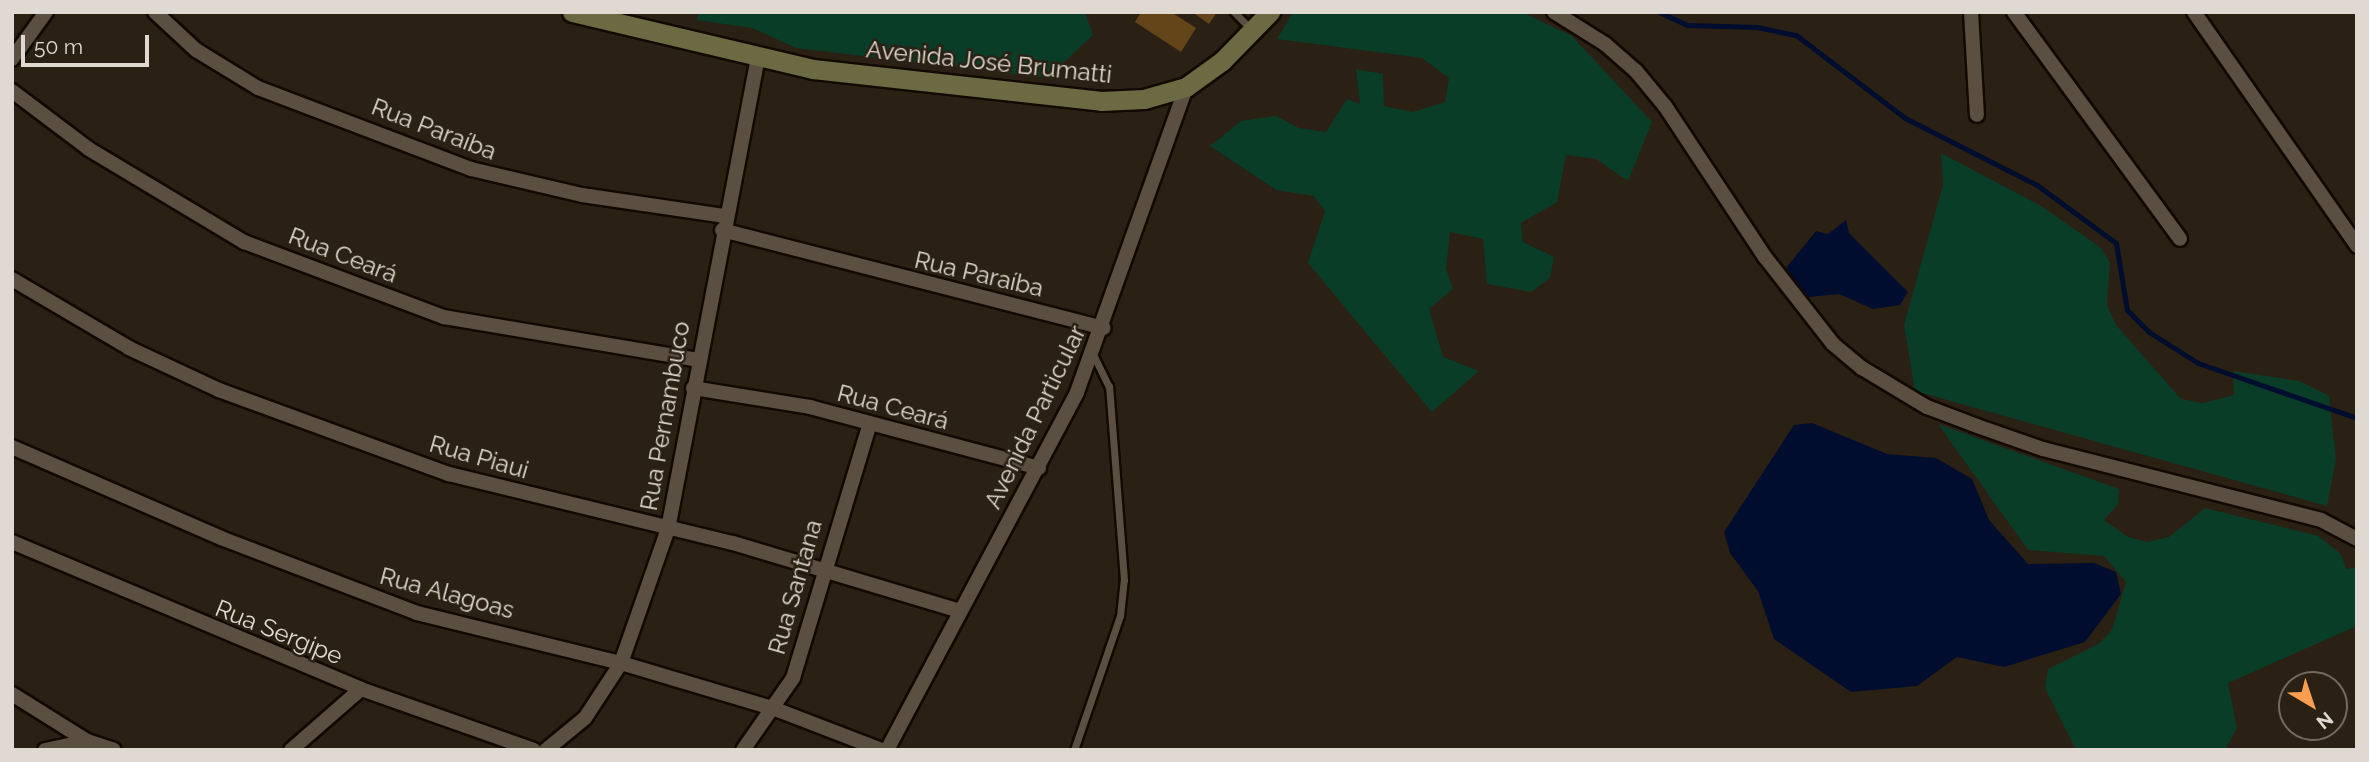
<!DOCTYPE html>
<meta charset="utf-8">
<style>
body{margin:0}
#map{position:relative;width:2369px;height:762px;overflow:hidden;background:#2a2013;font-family:Raleway,sans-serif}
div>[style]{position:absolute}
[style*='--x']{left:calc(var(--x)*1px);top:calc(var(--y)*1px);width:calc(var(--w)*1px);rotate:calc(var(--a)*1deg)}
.green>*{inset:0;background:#093d28}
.water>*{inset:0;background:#000d2e}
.stream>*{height:5px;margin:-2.5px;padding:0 2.5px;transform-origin:2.5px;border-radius:2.5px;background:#000d2e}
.building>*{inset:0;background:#644419}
.roads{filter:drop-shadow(2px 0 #120901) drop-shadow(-2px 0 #120901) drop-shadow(0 2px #120901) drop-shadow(0 -2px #120901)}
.lane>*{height:7px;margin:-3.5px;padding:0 3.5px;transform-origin:3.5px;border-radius:3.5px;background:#5b4f41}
.street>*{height:14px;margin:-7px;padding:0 7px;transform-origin:7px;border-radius:7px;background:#5b4f41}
.secondary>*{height:19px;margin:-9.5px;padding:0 9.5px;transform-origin:9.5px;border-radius:9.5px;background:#6b6a42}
span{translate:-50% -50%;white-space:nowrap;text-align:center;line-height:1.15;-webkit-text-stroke:5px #2a2013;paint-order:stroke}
.street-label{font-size:24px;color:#e0d9d1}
.frame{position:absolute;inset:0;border:14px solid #e0d9d1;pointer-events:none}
.north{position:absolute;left:2278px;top:671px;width:70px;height:70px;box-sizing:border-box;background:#2a2013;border:2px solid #736a5f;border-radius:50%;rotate:141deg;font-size:19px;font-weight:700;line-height:28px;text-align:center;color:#e0d9d1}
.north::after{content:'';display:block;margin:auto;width:24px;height:32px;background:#fb9e50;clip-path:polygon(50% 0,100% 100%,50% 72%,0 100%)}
.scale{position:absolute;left:21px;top:35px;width:128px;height:32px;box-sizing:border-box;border:4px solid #e0d9d1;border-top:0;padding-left:9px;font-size:21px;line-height:24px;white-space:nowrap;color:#e0d9d1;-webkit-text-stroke:5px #2a2013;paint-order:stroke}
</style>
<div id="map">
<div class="green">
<div style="clip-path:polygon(699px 12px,1085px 12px,1093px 35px,1047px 78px,796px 48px,752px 28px,697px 20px)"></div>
<div style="clip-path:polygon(1293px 12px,1522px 12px,1572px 36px,1652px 122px,1628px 181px,1596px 159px,1566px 155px,1557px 202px,1521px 223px,1523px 242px,1554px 257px,1550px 278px,1531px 292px,1487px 284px,1483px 239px,1450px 232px,1446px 269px,1453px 289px,1429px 309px,1443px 357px,1479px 371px,1432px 412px,1308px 263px,1325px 211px,1314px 196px,1276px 190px,1210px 146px,1241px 121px,1276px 116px,1299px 128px,1326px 132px,1347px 99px,1360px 104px,1356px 69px,1383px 74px,1384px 106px,1413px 112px,1445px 102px,1449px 78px,1422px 58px,1277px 39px)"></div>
<div style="clip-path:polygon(1941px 153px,2041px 206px,2100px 247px,2110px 262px,2107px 305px,2116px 325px,2181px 399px,2203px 403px,2234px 395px,2233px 371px,2299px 381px,2329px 396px,2336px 459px,2327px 506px,1915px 391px,1904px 325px,1943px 185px)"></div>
<div style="clip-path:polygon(1938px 424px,2119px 489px,2118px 504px,2104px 520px,2128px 537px,2147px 542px,2169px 537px,2205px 508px,2318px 536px,2341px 554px,2346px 569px,2357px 567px,2357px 626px,2228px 683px,2237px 728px,2225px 750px,2076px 750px,2045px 688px,2048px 669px,2098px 644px,2112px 630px,2126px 582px,2104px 556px,2028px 550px)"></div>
</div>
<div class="water">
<div style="clip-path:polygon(1846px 220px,1849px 233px,1908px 292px,1900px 305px,1873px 309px,1839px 294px,1808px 297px,1786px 268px,1816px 231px,1828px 234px)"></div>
<div style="clip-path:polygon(1812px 423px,1887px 454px,1936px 458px,1972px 479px,1989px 520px,2028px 564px,2094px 563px,2116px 572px,2121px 594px,2085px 642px,2004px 667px,1957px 657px,1917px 686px,1851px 692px,1774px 639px,1758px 591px,1730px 553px,1724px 532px,1794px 425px)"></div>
</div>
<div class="stream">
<div style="--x:1659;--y:12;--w:31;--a:25"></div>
<div style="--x:1687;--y:25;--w:70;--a:1.6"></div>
<div style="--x:1757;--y:27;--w:40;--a:12"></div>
<div style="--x:1796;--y:35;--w:137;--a:37.3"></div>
<div style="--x:1905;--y:118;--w:148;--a:26.9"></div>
<div style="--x:2037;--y:185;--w:98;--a:36.3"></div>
<div style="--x:2116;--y:243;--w:68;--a:80.7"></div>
<div style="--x:2127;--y:310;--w:31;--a:45"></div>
<div style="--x:2149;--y:332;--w:58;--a:32.3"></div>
<div style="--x:2198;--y:363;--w:168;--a:19.1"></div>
</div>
<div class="building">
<div style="clip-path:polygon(1141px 12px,1171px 12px,1196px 28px,1181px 52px,1135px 22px)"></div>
<div style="clip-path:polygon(1192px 12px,1217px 12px,1209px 24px)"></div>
</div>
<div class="roads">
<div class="lane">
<div style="--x:1234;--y:12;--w:24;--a:45"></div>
<div style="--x:1074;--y:750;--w:142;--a:-71.1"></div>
<div style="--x:1120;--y:616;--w:36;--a:-84"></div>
<div style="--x:1124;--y:580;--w:194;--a:-94.4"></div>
<div style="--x:1109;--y:387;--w:37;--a:-116"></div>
</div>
<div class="street">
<div style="--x:155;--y:12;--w:56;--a:42.8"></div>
<div style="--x:196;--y:50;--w:73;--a:31.5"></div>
<div style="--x:258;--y:88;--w:228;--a:20.8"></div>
<div style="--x:471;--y:169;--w:114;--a:13.2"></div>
<div style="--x:582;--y:195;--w:145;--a:8.4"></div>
<div style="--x:1554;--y:12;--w:60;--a:32.1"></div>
<div style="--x:1605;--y:44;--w:41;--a:41.1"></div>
<div style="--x:1636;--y:71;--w:45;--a:50.4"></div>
<div style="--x:1665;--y:106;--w:181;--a:56.5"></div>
<div style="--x:1765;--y:257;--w:110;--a:52"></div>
<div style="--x:1833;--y:344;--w:38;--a:40"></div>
<div style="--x:1862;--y:368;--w:76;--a:31"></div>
<div style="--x:1927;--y:407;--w:53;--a:20.8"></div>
<div style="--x:1977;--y:426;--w:70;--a:19.2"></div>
<div style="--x:2043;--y:449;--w:287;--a:14.3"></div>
<div style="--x:2321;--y:520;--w:41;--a:27.8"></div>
<div style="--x:1971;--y:12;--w:103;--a:86.7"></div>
<div style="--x:2014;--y:12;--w:281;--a:53.8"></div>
<div style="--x:2194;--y:12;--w:285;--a:55.1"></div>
<div style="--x:12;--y:59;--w:58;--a:-54.1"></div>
<div style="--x:12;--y:91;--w:96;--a:37"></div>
<div style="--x:89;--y:149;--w:181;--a:31"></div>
<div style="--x:244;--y:242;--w:214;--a:20.6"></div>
<div style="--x:444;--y:317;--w:258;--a:9.6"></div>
<div style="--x:722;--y:230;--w:394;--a:14.4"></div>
<div style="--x:12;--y:279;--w:136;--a:30.5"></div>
<div style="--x:129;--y:348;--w:99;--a:25"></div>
<div style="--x:219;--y:390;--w:245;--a:20.1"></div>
<div style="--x:449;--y:474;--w:292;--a:13.7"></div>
<div style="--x:733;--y:543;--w:236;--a:16.7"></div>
<div style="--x:693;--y:388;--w:119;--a:9.2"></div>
<div style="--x:810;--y:407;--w:237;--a:14.9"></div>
<div style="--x:12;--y:447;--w:228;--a:23.5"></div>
<div style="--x:221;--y:538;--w:210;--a:20.9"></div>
<div style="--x:417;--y:613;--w:210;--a:13.8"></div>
<div style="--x:621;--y:663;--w:161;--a:16.6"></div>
<div style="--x:775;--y:709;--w:115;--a:21"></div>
<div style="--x:12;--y:542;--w:379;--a:22.8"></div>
<div style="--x:361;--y:689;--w:183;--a:19.4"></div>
<div style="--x:12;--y:694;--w:89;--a:32.1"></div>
<div style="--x:87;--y:741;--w:28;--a:18"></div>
<div style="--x:45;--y:750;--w:43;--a:-12.1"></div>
<div style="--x:291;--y:750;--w:93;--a:-41.1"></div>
<div style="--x:546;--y:750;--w:50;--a:-39.4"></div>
<div style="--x:585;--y:718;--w:66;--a:-56.8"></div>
<div style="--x:621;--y:663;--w:142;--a:-70.7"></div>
<div style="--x:668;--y:529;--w:480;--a:-79.2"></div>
<div style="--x:743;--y:750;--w:88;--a:-55.2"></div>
<div style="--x:793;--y:678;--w:263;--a:-73.2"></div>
<div style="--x:887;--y:750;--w:405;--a:-62"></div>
<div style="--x:1077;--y:392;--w:324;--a:-70.3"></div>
</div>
<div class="secondary">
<div style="--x:572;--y:12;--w:248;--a:13.3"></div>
<div style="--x:813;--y:69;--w:290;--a:6.3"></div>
<div style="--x:1101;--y:101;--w:43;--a:-2.7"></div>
<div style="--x:1144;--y:99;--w:44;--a:-15.9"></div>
<div style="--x:1186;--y:87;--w:44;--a:-35.8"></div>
<div style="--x:1222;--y:61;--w:69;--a:-45.6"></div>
</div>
</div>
<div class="street-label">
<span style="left:989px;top:62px;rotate:6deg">Avenida José Brumatti</span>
<span style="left:434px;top:129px;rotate:21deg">Rua Paraíba</span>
<span style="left:343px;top:255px;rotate:21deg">Rua Ceará</span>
<span style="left:979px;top:274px;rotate:13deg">Rua Paraíba</span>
<span style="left:893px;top:407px;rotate:15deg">Rua Ceará</span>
<span style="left:665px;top:416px;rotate:-80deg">Rua Pernambuco</span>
<span style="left:1035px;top:417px;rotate:-64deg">Avenida Particular</span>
<span style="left:479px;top:457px;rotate:16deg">Rua Piaui</span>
<span style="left:795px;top:587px;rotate:-74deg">Rua Santana</span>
<span style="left:447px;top:593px;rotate:15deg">Rua Alagoas</span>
<span style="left:279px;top:632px;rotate:22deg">Rua Sergipe</span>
</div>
<div class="frame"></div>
<div class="north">N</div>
<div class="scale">50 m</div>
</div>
